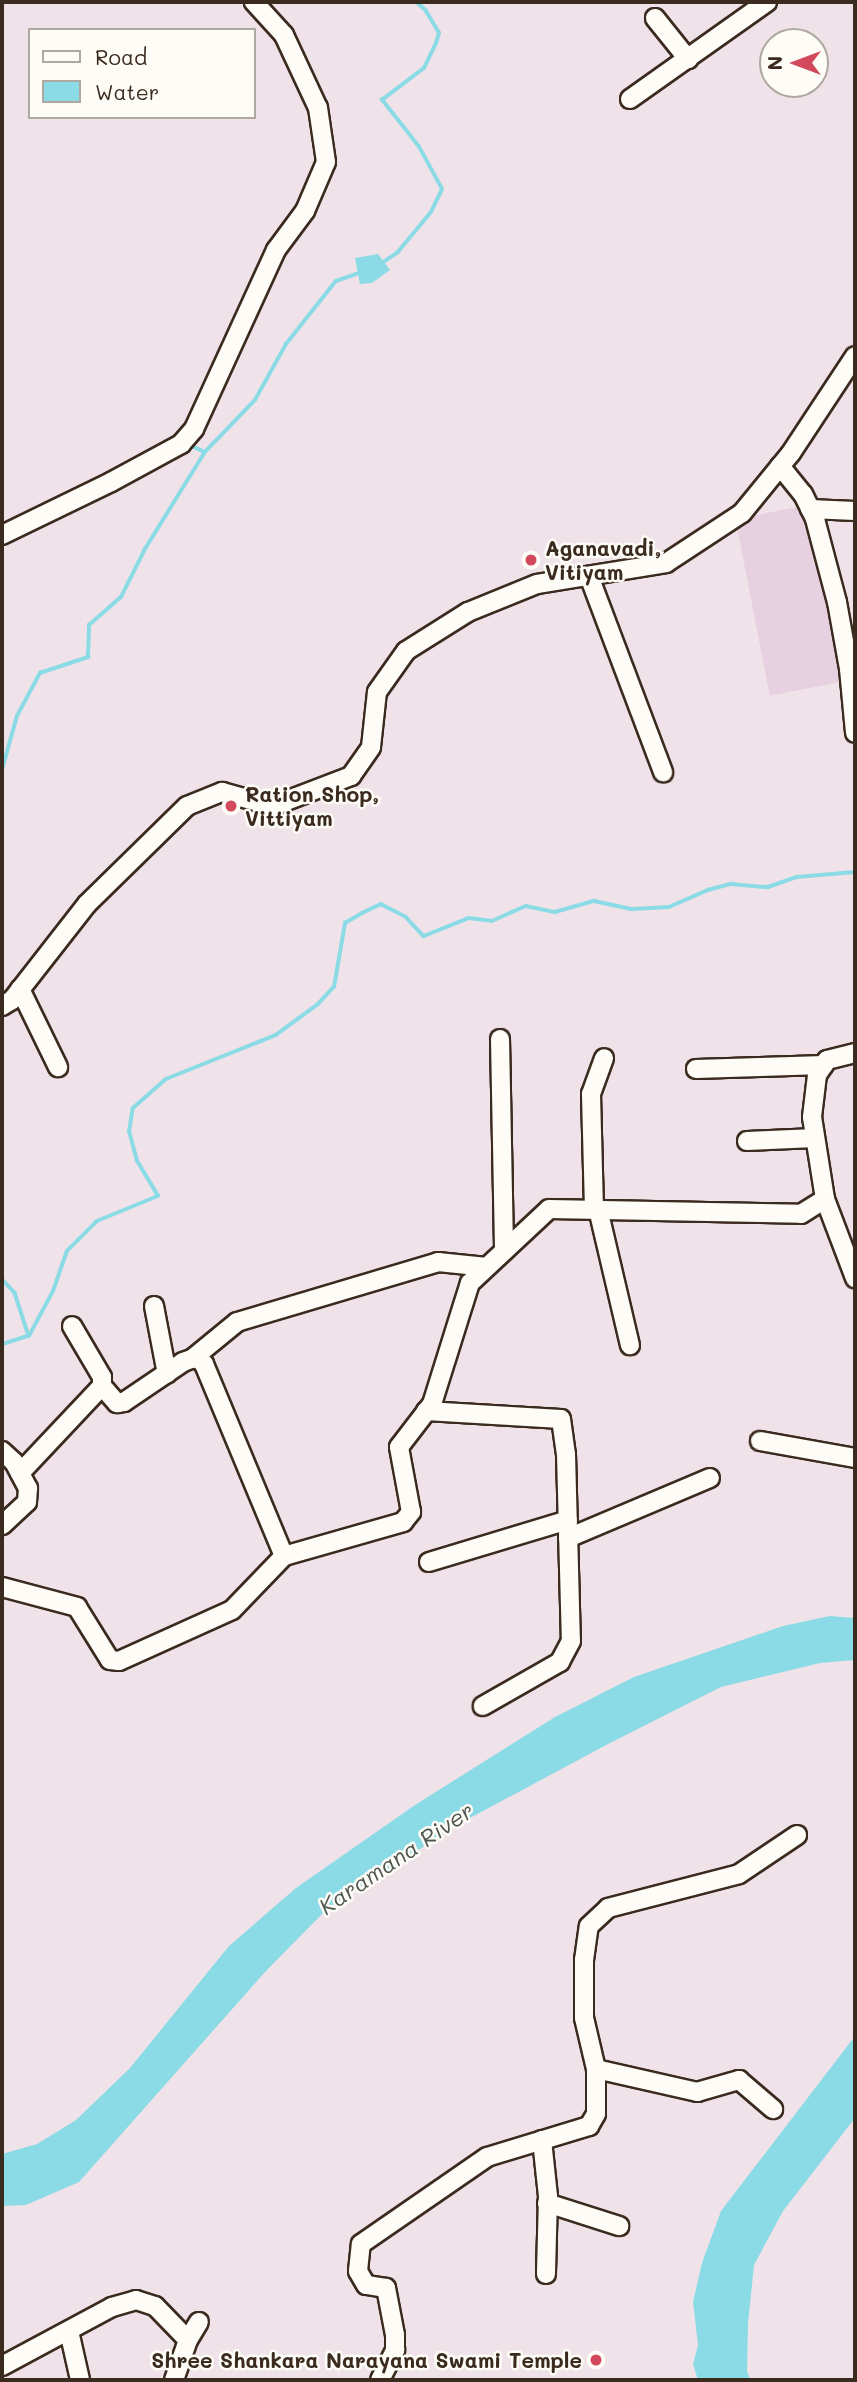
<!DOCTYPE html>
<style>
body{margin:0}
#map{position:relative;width:857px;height:2382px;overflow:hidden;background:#f0e2e9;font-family:Mali,sans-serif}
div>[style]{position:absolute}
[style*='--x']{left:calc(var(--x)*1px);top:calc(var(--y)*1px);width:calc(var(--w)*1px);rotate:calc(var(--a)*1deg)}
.built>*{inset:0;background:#e7d0df;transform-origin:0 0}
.water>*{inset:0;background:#8adbe5}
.stream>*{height:3.5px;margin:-1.75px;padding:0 1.75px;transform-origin:1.75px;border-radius:1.75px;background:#8adbe5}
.roads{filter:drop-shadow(2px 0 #3b2a1e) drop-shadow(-2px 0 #3b2a1e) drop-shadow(0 2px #3b2a1e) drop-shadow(0 -2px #3b2a1e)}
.minor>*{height:18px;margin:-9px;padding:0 9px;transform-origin:9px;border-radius:9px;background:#fdfcf7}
.dots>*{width:19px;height:19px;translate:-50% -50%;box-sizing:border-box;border:4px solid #fdfcf7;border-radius:50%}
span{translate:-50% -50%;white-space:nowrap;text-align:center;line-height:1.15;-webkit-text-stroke:5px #fdfcf7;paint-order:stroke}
.poi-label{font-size:21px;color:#3b2a1e;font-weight:700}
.left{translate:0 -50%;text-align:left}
.right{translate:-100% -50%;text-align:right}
.water-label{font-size:23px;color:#4f5650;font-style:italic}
.frame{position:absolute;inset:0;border:4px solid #3b2a1e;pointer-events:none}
.legend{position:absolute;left:28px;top:28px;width:228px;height:91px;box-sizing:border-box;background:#fdfcf7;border:2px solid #afa8a0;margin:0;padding:9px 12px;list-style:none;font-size:21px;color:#3b2a1e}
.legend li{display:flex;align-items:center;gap:14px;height:35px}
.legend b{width:35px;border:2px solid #afa8a0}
.north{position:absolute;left:759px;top:28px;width:70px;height:70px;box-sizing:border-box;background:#fdfcf7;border:2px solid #afa8a0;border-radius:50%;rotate:270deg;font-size:19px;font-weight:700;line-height:28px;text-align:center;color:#3b2a1e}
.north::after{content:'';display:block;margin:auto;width:24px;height:32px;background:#d1495b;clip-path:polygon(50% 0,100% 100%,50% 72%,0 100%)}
</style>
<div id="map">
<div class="built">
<div style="left:813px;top:504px;width:180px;height:79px;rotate:79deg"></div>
</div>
<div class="water">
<div style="clip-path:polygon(378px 254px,390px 270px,372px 283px,360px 284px,355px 258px)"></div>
<div style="clip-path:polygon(830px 1616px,855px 1618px,855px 1660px,820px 1663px,721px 1687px,608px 1744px,457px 1825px,328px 1908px,265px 1972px,79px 2182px,26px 2205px,2px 2206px,2px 2154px,37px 2144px,76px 2120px,130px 2068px,229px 1946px,296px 1888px,415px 1805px,555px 1717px,634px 1677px,783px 1626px)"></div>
<div style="clip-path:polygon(855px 2036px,855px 2118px,783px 2211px,754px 2265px,748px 2324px,747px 2371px,750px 2380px,698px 2380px,693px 2364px,698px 2345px,693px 2302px,702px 2263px,721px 2211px)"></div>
</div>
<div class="stream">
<div style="--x:382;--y:263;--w:18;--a:-34"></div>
<div style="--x:397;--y:253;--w:53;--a:-50.3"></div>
<div style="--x:431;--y:212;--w:25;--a:-64"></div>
<div style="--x:442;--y:189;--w:48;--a:-118.7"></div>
<div style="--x:419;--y:147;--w:60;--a:-128.2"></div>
<div style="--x:382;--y:100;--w:53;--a:-37.3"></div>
<div style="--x:424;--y:68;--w:28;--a:-64"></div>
<div style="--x:436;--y:43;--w:10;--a:-73"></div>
<div style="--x:439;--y:33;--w:26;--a:-121"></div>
<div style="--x:426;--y:11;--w:13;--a:-138"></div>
<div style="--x:192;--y:446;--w:14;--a:25"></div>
<div style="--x:2;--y:770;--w:56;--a:-74.5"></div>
<div style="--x:17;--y:716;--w:49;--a:-61.9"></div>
<div style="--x:40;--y:673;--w:51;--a:-18.4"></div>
<div style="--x:88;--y:657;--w:32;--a:-88"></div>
<div style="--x:89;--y:625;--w:43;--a:-41.2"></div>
<div style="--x:121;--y:597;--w:54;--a:-63.4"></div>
<div style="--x:145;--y:549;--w:114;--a:-58.3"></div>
<div style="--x:205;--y:452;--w:72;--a:-46.1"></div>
<div style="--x:255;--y:400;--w:64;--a:-61"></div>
<div style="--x:286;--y:344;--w:80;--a:-51.6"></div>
<div style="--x:336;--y:281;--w:28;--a:-19"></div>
<div style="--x:2;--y:1279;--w:19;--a:47"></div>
<div style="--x:15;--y:1293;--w:45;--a:72"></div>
<div style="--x:29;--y:1336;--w:28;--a:162"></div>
<div style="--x:29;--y:1336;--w:51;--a:-61.9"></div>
<div style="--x:53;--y:1291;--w:42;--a:-70.7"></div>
<div style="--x:67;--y:1251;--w:42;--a:-45"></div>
<div style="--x:97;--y:1221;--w:66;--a:-22.3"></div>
<div style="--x:158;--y:1196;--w:41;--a:-121"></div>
<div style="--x:137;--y:1161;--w:30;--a:-105"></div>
<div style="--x:129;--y:1132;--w:24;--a:-81"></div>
<div style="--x:133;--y:1108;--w:44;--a:-41.3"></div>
<div style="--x:166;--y:1079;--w:118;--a:-21.8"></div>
<div style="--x:276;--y:1035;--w:52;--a:-36.4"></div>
<div style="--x:318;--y:1004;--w:23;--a:-47"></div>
<div style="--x:334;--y:987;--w:65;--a:-80.2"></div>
<div style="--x:345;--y:923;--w:20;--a:-30"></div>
<div style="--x:362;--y:913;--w:21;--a:-25"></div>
<div style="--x:381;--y:904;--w:28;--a:27"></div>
<div style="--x:406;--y:917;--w:26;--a:47"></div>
<div style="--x:424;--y:936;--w:48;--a:-21.8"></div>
<div style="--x:469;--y:918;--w:23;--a:7"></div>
<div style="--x:492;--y:921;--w:37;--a:-24"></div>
<div style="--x:526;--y:906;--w:30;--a:12"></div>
<div style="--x:555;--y:912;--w:41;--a:-15.8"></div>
<div style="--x:594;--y:901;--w:39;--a:12"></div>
<div style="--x:632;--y:909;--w:37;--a:-3"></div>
<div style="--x:669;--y:907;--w:43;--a:-23.6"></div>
<div style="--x:708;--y:890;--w:24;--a:-15"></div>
<div style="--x:731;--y:884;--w:37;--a:5"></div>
<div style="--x:768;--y:887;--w:31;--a:-19"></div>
<div style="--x:797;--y:877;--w:58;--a:-4.9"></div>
</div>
<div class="roads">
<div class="minor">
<div style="--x:655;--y:18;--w:53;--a:51.2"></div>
<div style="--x:630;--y:99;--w:168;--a:-35.3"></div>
<div style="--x:780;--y:466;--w:36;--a:51"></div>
<div style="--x:803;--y:494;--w:28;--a:64"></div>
<div style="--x:815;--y:519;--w:86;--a:75.2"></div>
<div style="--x:837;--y:602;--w:68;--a:79.8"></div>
<div style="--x:849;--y:669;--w:64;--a:84.6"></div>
<div style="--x:810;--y:509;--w:45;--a:2.5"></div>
<div style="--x:2;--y:535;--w:121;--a:-25.9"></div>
<div style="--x:111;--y:482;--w:80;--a:-28.5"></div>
<div style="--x:181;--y:444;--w:20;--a:-49"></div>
<div style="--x:194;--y:429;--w:197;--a:-65.4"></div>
<div style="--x:276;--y:250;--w:49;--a:-53.4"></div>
<div style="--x:305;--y:211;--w:53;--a:-66.8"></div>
<div style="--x:326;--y:162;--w:55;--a:-98.4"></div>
<div style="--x:318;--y:108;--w:81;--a:-115"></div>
<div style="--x:284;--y:35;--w:45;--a:-132.3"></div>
<div style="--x:589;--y:576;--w:210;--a:69.3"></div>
<div style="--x:20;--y:989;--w:87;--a:64"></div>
<div style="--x:2;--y:1006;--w:12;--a:-31"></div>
<div style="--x:12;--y:1000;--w:122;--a:-52"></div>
<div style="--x:87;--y:904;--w:140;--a:-44.4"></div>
<div style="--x:187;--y:806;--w:38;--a:-22"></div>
<div style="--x:222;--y:792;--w:53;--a:15.4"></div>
<div style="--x:273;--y:806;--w:84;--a:-21"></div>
<div style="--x:351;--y:776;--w:35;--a:-55"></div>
<div style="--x:371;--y:747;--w:55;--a:-83.8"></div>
<div style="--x:377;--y:692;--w:50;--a:-54.7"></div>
<div style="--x:406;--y:651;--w:73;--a:-32.2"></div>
<div style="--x:468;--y:612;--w:74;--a:-22.1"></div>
<div style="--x:537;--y:584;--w:131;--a:-9.2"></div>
<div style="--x:666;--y:563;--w:91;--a:-33.3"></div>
<div style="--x:742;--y:513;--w:77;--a:-50.8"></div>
<div style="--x:791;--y:453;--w:116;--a:-56.6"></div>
<div style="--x:500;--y:1039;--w:212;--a:88.9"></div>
<div style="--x:696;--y:1069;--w:128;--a:-1.8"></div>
<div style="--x:747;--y:1141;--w:68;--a:-2.5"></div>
<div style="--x:825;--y:1199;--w:85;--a:69.2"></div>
<div style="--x:594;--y:1209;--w:115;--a:-91.5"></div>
<div style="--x:591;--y:1094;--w:38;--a:-70"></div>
<div style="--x:598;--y:1209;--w:140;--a:76.8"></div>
<div style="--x:154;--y:1306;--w:69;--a:79.2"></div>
<div style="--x:192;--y:1359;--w:58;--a:-39.4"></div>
<div style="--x:237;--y:1322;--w:210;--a:-16.6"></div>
<div style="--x:438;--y:1262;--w:49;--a:5.8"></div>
<div style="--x:102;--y:1386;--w:23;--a:49"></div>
<div style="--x:117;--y:1403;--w:7;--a:-8"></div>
<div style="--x:124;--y:1402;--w:71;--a:-34.1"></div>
<div style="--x:183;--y:1362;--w:15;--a:-20"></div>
<div style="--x:197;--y:1357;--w:10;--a:45"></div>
<div style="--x:204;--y:1364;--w:208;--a:67.4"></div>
<div style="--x:426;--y:1411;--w:135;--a:3.4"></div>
<div style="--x:561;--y:1419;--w:35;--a:82"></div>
<div style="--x:566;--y:1454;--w:187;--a:88.5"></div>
<div style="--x:571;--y:1641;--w:24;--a:118"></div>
<div style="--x:560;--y:1662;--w:89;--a:150.3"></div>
<div style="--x:760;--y:1441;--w:97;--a:10.1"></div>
<div style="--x:2;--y:1451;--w:16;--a:43"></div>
<div style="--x:14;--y:1462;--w:30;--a:62"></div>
<div style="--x:28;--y:1488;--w:14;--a:94"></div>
<div style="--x:27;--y:1502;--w:34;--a:137"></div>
<div style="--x:20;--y:1473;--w:120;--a:-46.7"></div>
<div style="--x:102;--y:1386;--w:9;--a:-90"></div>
<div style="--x:102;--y:1377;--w:59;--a:-120.5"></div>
<div style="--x:568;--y:1538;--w:154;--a:-22.9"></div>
<div style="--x:429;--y:1562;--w:145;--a:-16.8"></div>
<div style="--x:2;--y:1587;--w:78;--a:14.9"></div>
<div style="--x:77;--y:1607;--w:62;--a:58.1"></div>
<div style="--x:110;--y:1660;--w:9;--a:6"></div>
<div style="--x:119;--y:1661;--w:124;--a:-24.3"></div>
<div style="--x:232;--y:1610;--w:75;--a:-46.1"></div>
<div style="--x:284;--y:1556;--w:124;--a:-15.9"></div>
<div style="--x:403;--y:1522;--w:13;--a:-51"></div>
<div style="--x:411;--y:1512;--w:66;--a:-100.5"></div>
<div style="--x:399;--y:1447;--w:54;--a:-52.5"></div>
<div style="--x:432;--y:1404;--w:127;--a:-72.6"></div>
<div style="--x:470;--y:1283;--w:108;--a:-43.1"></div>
<div style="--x:549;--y:1209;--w:252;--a:1.1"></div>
<div style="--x:801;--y:1214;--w:28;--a:-32"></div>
<div style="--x:825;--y:1199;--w:83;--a:-99"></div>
<div style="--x:812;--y:1117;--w:42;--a:-83.2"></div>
<div style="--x:817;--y:1075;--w:18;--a:-56"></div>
<div style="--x:827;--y:1060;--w:29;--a:-14"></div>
<div style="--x:596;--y:2069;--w:52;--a:-103.2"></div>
<div style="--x:584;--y:2018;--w:58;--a:-90"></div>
<div style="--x:584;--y:1960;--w:34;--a:-82"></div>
<div style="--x:589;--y:1926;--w:26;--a:-43"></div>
<div style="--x:608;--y:1908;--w:135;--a:-14.5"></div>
<div style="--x:739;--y:1874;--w:70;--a:-33.9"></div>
<div style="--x:542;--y:2140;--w:56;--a:83.9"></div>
<div style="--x:548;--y:2196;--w:78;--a:91.5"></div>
<div style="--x:547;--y:2203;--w:76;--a:17.7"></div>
<div style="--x:69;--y:2331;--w:50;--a:77.3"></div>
<div style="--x:2;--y:2366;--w:125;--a:-28.2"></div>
<div style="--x:112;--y:2307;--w:25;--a:-16"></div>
<div style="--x:136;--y:2300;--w:20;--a:18"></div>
<div style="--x:155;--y:2306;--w:47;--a:45.9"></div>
<div style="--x:174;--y:2380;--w:42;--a:-70.7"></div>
<div style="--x:188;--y:2340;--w:21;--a:-59"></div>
<div style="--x:380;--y:2380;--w:34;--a:-63"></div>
<div style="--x:395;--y:2350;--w:15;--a:-90"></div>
<div style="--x:395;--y:2335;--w:48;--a:-100.8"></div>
<div style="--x:386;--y:2288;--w:20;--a:-171"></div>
<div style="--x:366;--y:2285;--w:16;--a:-120"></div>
<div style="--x:358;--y:2271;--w:27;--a:-84"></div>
<div style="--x:361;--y:2244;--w:153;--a:-34.6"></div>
<div style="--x:487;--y:2157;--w:107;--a:-16.9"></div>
<div style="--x:589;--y:2126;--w:14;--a:-60"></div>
<div style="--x:596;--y:2114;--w:45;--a:-90"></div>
<div style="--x:596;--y:2069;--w:104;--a:12.8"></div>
<div style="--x:697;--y:2092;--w:44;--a:-15.9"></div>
<div style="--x:739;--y:2080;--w:45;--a:40.5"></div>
</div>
</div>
<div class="dots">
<div style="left:531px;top:560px;background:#d1495b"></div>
<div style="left:231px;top:806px;background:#d1495b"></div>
<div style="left:596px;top:2360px;background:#d1495b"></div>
</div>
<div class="poi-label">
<span class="left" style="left:545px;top:560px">Aganavadi,<br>Vitiyam</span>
<span class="left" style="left:245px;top:806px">Ration Shop,<br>Vittiyam</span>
<span class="right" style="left:582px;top:2360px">Shree Shankara Narayana Swami Temple</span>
</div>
<div class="water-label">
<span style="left:396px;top:1858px;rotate:-34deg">Karamana River</span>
</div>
<div class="frame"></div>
<ul class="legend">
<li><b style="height:9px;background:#fdfcf7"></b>Road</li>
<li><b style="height:19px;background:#8adbe5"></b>Water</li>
</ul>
<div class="north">N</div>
</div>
